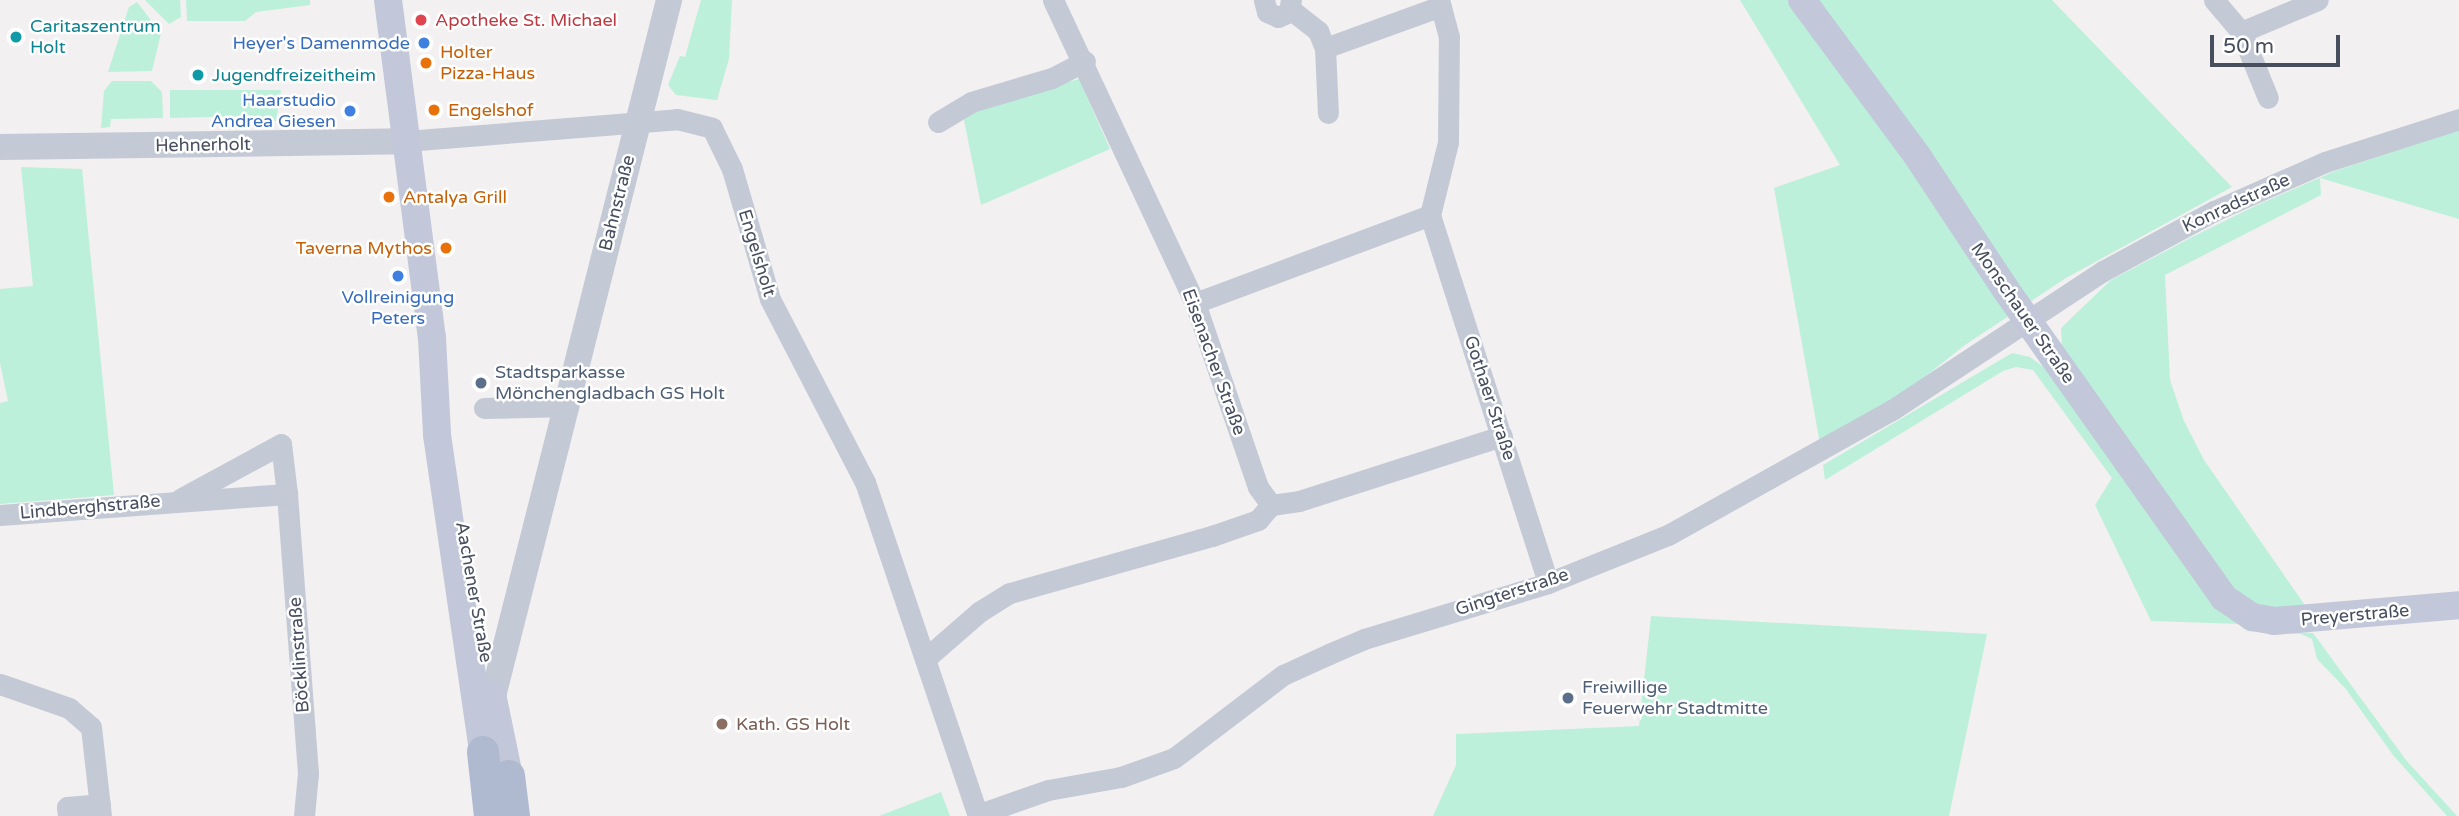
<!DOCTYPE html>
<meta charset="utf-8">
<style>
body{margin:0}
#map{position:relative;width:2459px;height:816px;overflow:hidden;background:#f2f0f0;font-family:"Varela Round",sans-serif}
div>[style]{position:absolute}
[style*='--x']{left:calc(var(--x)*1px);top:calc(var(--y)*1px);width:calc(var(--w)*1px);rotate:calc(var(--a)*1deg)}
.green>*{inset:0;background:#bdf0db}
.minor>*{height:21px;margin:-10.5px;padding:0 10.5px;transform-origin:10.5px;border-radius:10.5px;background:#c3c9d5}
.tertiary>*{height:26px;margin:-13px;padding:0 13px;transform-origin:13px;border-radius:13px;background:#c3c9d5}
.secondary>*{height:28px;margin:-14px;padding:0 14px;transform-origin:14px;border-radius:14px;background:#c2c8d9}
.primary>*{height:32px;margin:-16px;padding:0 16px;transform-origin:16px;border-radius:16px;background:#afb9cf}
.dots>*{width:19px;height:19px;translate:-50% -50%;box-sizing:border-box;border:4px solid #fff;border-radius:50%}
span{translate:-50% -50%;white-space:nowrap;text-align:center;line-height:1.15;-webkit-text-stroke:5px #fff;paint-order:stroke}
.health-label{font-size:18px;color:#be3a42}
.left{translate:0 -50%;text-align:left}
.culture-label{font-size:18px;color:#0d838f}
.shop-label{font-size:18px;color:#366cbe}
.right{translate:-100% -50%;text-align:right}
.food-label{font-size:18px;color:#c56008}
.street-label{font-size:18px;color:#474e5e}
.service-label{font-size:18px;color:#4e5e75}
.education-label{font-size:18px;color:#785e54}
.scale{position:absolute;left:2210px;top:35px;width:130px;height:32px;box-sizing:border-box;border:4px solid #474e5e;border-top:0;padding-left:9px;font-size:21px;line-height:24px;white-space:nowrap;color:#474e5e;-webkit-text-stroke:5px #fff;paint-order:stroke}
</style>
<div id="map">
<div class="green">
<div style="clip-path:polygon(145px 0,180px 0,181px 17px,169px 24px)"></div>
<div style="clip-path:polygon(186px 0,310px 0,310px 5px,256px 12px,245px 21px,187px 21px)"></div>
<div style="clip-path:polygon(701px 0,732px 0,729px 59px,717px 100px,676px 95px,668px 85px,680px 56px,685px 57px)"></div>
<div style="clip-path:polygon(1740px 0,2052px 0,2232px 187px,2066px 278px,1965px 345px,1917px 383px,1820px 444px,1774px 188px,1840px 165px)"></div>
<div style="clip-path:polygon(137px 2px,161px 33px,152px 71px,108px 72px,129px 7px)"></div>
<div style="clip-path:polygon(1079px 79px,1110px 149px,981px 205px,964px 120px,971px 108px)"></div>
<div style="clip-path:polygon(112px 81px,151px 81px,162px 92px,163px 118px,111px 119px,110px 127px,101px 128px,104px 91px)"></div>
<div style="clip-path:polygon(170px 90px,281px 90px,276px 121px,250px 116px,170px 118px)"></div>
<div style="clip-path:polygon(2459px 130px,2459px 219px,2320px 178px,2321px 195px,2165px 275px,2170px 380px,2184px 421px,2204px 460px,2309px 611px,2244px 604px,2062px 347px,2061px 328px,2111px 280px,2194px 236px,2255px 206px,2335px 171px)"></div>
<div style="clip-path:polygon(21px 167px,82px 169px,114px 495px,0 504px,0 403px,8px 401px,0 363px,0 289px,33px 286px)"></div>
<div style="clip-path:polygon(2012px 353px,2030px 357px,2045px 368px,2240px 624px,2151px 621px,2095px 505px,2112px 478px,2033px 370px,2016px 367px,2003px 371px,1825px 480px,1823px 465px)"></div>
<div style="clip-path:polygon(1651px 616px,1987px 634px,1949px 816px,1433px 816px,1456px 765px,1456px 734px,1639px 726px)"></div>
<div style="clip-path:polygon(2257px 629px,2313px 633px,2406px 760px,2457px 816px,2447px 816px,2393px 755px,2345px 688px,2317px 659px,2312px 639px,2301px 634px,2244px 631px)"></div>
<div style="clip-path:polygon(941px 792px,950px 816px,879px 816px)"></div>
</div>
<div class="minor">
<div style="--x:1053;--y:0;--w:335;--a:64.9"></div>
<div style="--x:1195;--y:303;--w:194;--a:71.1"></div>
<div style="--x:1258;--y:487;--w:22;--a:54"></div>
<div style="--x:1271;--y:505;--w:28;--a:-8"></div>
<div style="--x:1299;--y:501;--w:213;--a:-17.8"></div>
<div style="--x:1264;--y:0;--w:12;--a:76"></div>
<div style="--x:1267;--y:12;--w:12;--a:24"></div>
<div style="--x:1278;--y:17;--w:12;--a:-24"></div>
<div style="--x:1289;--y:12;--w:12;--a:-81"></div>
<div style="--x:2214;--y:0;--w:42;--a:49.8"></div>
<div style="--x:2241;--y:32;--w:83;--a:-22.6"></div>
<div style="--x:1290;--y:9;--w:36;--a:38"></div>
<div style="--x:1318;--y:31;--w:18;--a:68"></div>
<div style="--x:1325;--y:48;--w:123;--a:-19.9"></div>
<div style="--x:2241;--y:32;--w:71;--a:67.8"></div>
<div style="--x:1325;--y:48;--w:65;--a:87.4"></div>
<div style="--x:938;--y:122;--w:39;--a:-31"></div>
<div style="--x:971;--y:102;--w:84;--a:-16.5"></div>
<div style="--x:1052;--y:78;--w:37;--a:-27"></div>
<div style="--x:406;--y:141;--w:272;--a:-4.6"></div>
<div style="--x:677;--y:119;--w:36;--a:14"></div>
<div style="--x:712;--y:128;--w:46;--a:64"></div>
<div style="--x:732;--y:169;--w:135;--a:73.7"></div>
<div style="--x:770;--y:299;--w:206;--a:62.6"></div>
<div style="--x:865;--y:482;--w:353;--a:71.3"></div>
<div style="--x:1430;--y:215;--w:75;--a:-76.1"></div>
<div style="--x:1448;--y:142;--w:105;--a:-89.5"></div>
<div style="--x:1449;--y:37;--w:38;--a:-105"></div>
<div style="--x:1195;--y:303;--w:251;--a:-20.5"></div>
<div style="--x:1430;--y:215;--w:386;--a:72.2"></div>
<div style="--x:484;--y:408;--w:84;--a:-1.4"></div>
<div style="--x:287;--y:494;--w:280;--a:85.7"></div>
<div style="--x:308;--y:773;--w:43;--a:95.3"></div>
<div style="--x:0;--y:515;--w:288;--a:-4.2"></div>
<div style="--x:287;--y:494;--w:50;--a:-96.8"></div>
<div style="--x:281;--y:444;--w:115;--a:151.4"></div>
<div style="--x:925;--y:659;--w:72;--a:-41"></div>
<div style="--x:979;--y:612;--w:36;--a:-32"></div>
<div style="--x:1010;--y:593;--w:210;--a:-15.8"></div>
<div style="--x:1212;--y:536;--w:49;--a:-19.2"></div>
<div style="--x:1258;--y:520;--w:20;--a:-49"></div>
<div style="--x:0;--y:684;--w:73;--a:19.2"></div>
<div style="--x:69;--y:708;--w:29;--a:41"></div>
<div style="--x:91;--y:727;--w:90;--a:83.6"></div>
<div style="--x:977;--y:815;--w:75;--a:-19.4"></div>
<div style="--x:1048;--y:790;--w:74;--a:-10.1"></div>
<div style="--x:1121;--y:777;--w:56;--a:-19.7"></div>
<div style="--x:1174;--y:758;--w:137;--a:-37.3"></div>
<div style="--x:1283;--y:675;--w:51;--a:-24.5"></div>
<div style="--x:1329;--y:654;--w:38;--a:-23"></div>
<div style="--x:1364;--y:639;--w:192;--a:-16.9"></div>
<div style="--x:1548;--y:583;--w:129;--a:-21.8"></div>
<div style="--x:1668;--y:535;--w:257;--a:-29.2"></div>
<div style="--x:1892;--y:410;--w:253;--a:-33.4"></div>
<div style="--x:2103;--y:271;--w:126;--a:-28.4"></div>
<div style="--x:2214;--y:211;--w:121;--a:-23.8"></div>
<div style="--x:2325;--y:162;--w:141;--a:-17.8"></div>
<div style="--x:68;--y:816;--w:9;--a:-96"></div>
<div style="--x:67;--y:807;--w:33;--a:-5"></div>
</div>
<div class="tertiary">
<div style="--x:0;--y:147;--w:406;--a:-0.8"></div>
<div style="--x:488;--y:716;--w:739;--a:-75.81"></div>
</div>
<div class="secondary">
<div style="--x:388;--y:0;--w:341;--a:82.6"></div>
<div style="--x:432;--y:338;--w:97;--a:87"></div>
<div style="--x:437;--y:435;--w:320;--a:81.7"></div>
<div style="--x:1802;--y:0;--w:195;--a:53.5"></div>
<div style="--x:1918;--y:157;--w:159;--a:56.5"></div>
<div style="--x:2006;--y:290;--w:377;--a:54.7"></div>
<div style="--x:2224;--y:598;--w:34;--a:34"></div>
<div style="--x:2252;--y:617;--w:22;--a:10"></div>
<div style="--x:2274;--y:621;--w:186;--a:-4.9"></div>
<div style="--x:492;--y:694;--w:84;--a:78.3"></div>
</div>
<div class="primary">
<div style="--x:483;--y:752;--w:64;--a:83.8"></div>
<div style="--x:509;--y:776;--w:40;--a:82.9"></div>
</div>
<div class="dots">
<div style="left:421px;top:20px;background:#e0444e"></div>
<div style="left:16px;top:37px;background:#0f9aa8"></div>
<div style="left:424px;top:43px;background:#3f7fe0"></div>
<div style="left:426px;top:63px;background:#e8710a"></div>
<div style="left:198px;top:75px;background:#0f9aa8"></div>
<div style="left:434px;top:110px;background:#e8710a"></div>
<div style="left:350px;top:111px;background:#3f7fe0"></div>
<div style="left:389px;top:197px;background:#e8710a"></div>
<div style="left:446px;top:248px;background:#e8710a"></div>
<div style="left:398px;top:276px;background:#3f7fe0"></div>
<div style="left:481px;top:383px;background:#5c6f8a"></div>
<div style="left:1568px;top:698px;background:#5c6f8a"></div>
<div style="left:722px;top:724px;background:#8d6e63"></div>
</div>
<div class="health-label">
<span class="left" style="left:435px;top:20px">Apotheke St. Michael</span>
</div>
<div class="culture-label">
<span class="left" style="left:30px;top:37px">Caritaszentrum<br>Holt</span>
<span class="left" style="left:212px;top:75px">Jugendfreizeitheim</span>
</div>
<div class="shop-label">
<span class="right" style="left:410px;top:43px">Heyer's Damenmode</span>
<span class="right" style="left:336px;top:111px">Haarstudio<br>Andrea Giesen</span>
<span style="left:398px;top:308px">Vollreinigung<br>Peters</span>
</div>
<div class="food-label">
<span class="left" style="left:440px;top:63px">Holter<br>Pizza-Haus</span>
<span class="left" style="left:448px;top:110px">Engelshof</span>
<span class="left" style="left:403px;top:197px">Antalya Grill</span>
<span class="right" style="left:432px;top:248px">Taverna Mythos</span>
</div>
<div class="street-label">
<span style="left:203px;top:145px;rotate:-1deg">Hehnerholt</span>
<span style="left:617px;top:203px;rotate:-76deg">Bahnstraße</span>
<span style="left:2236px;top:203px;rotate:-25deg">Konradstraße</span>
<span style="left:757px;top:253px;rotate:73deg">Engelsholt</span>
<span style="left:2023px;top:313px;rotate:55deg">Monschauer Straße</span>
<span style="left:1214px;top:362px;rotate:70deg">Eisenacher Straße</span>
<span style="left:1490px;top:398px;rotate:72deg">Gothaer Straße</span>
<span style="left:90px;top:507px;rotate:-5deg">Lindberghstraße</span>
<span style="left:474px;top:592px;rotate:80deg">Aachener Straße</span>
<span style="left:1512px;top:592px;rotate:-18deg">Gingterstraße</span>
<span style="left:2355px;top:615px;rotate:-5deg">Preyerstraße</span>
<span style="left:299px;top:655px;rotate:-94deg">Böcklinstraße</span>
</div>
<div class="service-label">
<span class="left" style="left:495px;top:383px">Stadtsparkasse<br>Mönchengladbach GS Holt</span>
<span class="left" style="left:1582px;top:698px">Freiwillige<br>Feuerwehr Stadtmitte</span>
</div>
<div class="education-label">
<span class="left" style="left:736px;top:724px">Kath. GS Holt</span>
</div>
<div class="scale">50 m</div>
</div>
